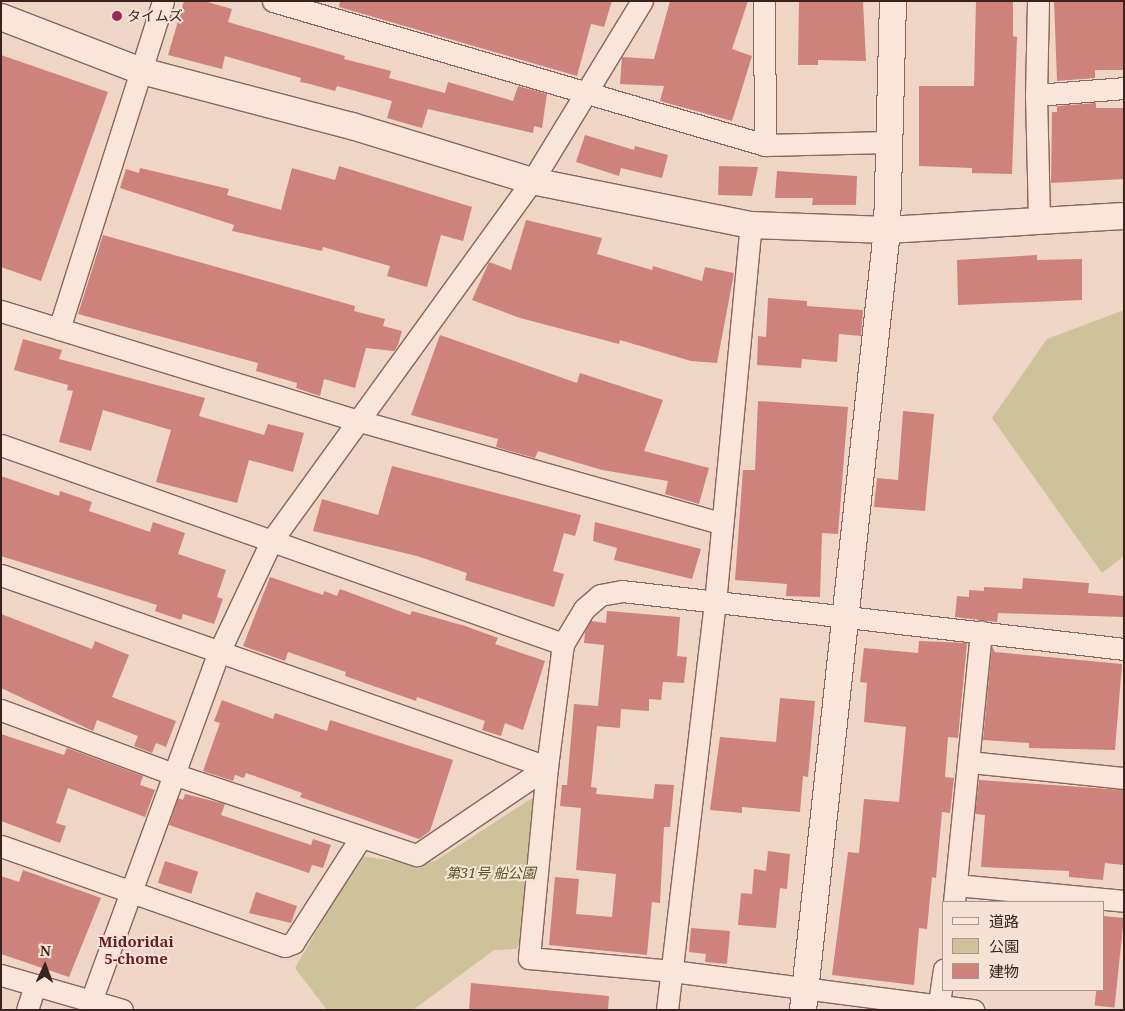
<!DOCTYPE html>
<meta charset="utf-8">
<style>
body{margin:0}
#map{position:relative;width:1125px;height:1011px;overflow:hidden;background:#efd5c6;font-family:"Noto Serif","Noto Sans JP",serif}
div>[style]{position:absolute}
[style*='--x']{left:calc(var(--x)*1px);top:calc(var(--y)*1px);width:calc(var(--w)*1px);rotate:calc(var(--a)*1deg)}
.green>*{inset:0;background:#cdc299}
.building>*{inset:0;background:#cd837b;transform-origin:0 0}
.roads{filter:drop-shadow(1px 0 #8a655b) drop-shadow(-1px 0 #8a655b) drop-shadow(0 1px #8a655b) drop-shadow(0 -1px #8a655b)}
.minor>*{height:21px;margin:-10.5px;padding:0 10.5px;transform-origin:10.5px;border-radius:10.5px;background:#f9e5d9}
.tertiary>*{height:26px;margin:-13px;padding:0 13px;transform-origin:13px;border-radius:13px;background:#f9e5d9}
.dots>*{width:14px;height:14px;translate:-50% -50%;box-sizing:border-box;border:2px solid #f6e2d5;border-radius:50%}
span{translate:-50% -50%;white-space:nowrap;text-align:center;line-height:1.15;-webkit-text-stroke:4px #f6e2d5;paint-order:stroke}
.poi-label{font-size:14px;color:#3a231f}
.left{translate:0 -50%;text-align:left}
.park-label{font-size:14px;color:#575326;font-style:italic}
.neighbourhood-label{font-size:15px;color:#671e27;font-weight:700}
.frame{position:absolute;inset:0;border:2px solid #3a231f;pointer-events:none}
.legend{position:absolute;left:942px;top:901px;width:162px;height:90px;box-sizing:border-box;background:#f6e2d5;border:1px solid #ab968c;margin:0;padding:6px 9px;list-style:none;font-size:15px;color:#3a231f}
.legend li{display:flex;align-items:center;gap:10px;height:25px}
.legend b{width:25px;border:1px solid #ab968c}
.north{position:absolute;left:20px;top:941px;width:50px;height:50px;-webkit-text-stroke:4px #f6e2d5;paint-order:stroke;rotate:2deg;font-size:14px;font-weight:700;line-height:20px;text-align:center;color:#3a231f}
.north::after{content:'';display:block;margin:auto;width:18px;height:22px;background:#3a231f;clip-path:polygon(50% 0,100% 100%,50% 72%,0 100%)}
</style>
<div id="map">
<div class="green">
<div style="clip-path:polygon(1124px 310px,1124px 556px,1102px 573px,992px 418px,1047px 339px)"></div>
<div style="clip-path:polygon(534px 797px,524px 938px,516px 949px,494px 950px,413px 1010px,327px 1010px,295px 968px,360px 856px,416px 864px,435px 861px)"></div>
</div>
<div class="building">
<div style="clip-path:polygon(184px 1px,204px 1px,232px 9px,228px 22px,345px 56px,344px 59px,391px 71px,389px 78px,445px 93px,448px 82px,513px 101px,518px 86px,547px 94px,542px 128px,534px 126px,533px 133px,428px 109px,422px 128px,387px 118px,392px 101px,337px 86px,335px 91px,310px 84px,300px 82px,301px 78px,225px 56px,222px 69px,168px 55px)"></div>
<div style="clip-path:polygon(340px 1px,612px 1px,604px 27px,591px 24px,577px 76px,339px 7px)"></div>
<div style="clip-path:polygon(670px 1px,748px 1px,732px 49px,752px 56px,732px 121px,660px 101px,664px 86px,620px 84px,622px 57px,654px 59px)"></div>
<div style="clip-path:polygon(799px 1px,863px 1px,866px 61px,818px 60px,818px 65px,798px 65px)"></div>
<div style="clip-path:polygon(976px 1px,1013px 1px,1013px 36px,1017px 37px,1012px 174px,972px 173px,972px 168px,919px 166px,919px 86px,974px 86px)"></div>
<div style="clip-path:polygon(1054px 1px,1124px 1px,1124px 70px,1095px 70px,1095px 78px,1057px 81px)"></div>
<div style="clip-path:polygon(1px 55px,108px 92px,41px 281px,1px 267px)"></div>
<div style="clip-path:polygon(1096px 103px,1096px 108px,1124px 108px,1124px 179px,1051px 183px,1052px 112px,1057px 112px,1057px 106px)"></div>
<div style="clip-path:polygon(585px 135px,634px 150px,635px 146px,668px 155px,662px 178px,621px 168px,619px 176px,576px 162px)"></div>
<div style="clip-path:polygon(339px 166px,472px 207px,463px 241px,441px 235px,427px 287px,387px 276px,390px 266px,323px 247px,322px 251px,232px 231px,234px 225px,120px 188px,126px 169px,139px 173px,140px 168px,229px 189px,227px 195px,281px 210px,292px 168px,335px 180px)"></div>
<div style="clip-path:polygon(719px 166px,758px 167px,752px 196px,718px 195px)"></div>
<div style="clip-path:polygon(777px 171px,857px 176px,856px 205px,812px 205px,813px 198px,775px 198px)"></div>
<div style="clip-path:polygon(526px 220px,602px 238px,597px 254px,652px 270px,653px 266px,702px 281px,705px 267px,734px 273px,717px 363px,691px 361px,620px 340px,619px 344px,520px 318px,472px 300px,489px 262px,511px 270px)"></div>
<div style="clip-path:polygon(103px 235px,355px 306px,354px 311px,385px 319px,383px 326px,402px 331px,398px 345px,394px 351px,366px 348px,355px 388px,324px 379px,320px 396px,296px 388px,297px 383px,256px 371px,258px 363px,78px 314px)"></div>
<div style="clip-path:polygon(1037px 255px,1037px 260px,1082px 259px,1082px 300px,958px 305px,957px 260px)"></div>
<div style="clip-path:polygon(768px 298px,807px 301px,807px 306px,863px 310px,861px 336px,839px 334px,837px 362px,802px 359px,801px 368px,757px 365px,758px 336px,766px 337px)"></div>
<div style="clip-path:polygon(440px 335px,577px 383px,580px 373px,663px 400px,644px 451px,709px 468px,699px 504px,665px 494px,668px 481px,602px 470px,538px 451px,535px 458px,496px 447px,498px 439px,411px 415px)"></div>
<div style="clip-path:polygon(23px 339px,62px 350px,59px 359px,205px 398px,199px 416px,264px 435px,268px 424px,304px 433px,293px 472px,249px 460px,237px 503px,156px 482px,171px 430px,103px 410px,91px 451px,59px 442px,73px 391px,67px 390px,68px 385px,14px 370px)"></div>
<div style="clip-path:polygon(758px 401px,848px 407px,838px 534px,822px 533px,820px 597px,786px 596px,787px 584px,735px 580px,743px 470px,755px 470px)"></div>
<div style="clip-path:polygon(903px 411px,934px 414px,925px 511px,874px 507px,877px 478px,898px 480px)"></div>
<div style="clip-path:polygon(392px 466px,581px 515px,575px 536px,564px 533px,553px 571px,564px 574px,554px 607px,465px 580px,467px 573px,417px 556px,313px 531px,322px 499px,378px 515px)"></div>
<div style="clip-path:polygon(1px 476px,59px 496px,60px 491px,92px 502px,89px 511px,150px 532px,153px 522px,185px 533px,178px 554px,226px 570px,217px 597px,223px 599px,214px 624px,183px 614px,181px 620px,155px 611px,157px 605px,1px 556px)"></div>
<div style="clip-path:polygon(595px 522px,701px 549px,692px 579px,614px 560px,617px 548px,593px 541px)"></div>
<div style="clip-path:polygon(270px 577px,323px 595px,324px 591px,337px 596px,340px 589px,410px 615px,412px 611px,465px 626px,498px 638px,495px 644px,545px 661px,523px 730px,505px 723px,501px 736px,482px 730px,485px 721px,417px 697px,416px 701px,345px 676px,346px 672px,288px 652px,285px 661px,243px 646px)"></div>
<div style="clip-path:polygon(1023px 578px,1089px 583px,1088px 593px,1124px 596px,1124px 617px,998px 613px,997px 622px,955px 617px,957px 596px,969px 597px,969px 590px,984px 591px,984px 587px,1022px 589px)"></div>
<div style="clip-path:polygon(607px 611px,680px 617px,677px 656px,687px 657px,684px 683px,663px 682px,661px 700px,649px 699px,649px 711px,621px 709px,620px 728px,597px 726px,591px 787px,597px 788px,596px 794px,653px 799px,655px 784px,674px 785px,670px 827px,664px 827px,660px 903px,652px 902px,647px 955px,549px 945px,555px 877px,579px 879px,576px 914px,612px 917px,616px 874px,576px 870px,581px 808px,560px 806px,562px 785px,567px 785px,574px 704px,598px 706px,604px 645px,584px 643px,585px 632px,591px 621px,606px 623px)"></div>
<div style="clip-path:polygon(1px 614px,92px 649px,95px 641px,129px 655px,112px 697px,176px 721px,166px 747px,156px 743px,152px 753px,134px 746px,138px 736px,97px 720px,93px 731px,1px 688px)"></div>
<div style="clip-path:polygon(919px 641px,967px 643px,958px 738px,948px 737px,945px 777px,954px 778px,950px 813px,942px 812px,936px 878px,932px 877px,927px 929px,919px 928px,914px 985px,832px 975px,848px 852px,859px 853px,864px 799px,899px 802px,906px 727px,864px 722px,867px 683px,860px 682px,864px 648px,918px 653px)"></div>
<div style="clip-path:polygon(992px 646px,995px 652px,1122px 664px,1115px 750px,1029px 748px,1029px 743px,983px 740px)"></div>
<div style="clip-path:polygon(780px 698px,815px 701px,808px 777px,803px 776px,800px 812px,742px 807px,742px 813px,710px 810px,720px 737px,776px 742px)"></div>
<div style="clip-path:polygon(222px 700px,273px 719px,275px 713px,327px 731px,330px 720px,453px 760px,430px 831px,419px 839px,300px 797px,302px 793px,246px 773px,244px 778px,235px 775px,233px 781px,203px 771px,220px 723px,214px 721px)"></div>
<div style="clip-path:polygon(1px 734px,64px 755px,67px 748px,143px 776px,140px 785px,155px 790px,145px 817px,68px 788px,56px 823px,66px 826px,60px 843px,1px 821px)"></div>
<div style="clip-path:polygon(979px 780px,1124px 790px,1124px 865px,1105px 863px,1103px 880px,1069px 877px,1069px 871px,981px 867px,985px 815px,975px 814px)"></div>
<div style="clip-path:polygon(185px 794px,225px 804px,221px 815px,311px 845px,313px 839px,331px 845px,323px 868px,312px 865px,309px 873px,169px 825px,178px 798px,183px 800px)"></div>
<div style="clip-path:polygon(768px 851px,790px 854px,787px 889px,780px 888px,776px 928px,738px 925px,741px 893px,752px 894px,754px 869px,766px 871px)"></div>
<div style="left:165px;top:861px;width:35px;height:23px;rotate:18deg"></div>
<div style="clip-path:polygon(23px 870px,101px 898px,69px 977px,1px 954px,1px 876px,19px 882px)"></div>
<div style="clip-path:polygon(256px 892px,297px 906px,291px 923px,249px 913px)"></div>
<div style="left:1104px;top:916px;width:20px;height:90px;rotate:6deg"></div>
<div style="clip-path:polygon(691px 928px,730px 931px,727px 964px,705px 962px,706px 954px,689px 952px)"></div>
<div style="clip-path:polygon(471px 983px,609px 996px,608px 1010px,469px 1010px)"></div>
</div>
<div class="roads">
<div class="minor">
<div style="--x:273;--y:1;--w:513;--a:16.31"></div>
<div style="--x:765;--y:145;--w:123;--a:-1.4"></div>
<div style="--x:764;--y:1;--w:144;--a:89.6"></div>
<div style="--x:1038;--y:1;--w:94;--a:91.2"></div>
<div style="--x:1036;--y:95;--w:127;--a:88.6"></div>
<div style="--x:1036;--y:95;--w:88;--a:-4.5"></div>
<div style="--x:1;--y:311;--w:371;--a:17.1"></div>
<div style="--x:356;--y:420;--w:378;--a:15.8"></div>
<div style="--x:59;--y:329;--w:344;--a:-72.4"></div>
<div style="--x:1;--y:445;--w:596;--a:19.5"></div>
<div style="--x:1;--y:575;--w:579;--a:19.37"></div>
<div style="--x:547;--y:767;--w:192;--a:95.4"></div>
<div style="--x:529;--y:958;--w:144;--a:5.2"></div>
<div style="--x:672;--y:971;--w:304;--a:7.4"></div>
<div style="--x:1;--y:710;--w:187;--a:20.4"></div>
<div style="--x:176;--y:775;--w:254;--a:18.4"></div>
<div style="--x:417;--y:855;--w:157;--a:-34.1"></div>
<div style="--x:547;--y:767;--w:124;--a:-82.6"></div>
<div style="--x:563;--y:644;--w:41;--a:-59"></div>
<div style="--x:584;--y:609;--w:21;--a:-41"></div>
<div style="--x:600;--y:595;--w:22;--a:-10"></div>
<div style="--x:622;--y:591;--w:505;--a:6.59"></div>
<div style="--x:969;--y:762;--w:156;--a:5.9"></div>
<div style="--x:1;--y:846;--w:301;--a:19.4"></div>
<div style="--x:285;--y:946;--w:9;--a:-21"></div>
<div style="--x:293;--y:943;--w:126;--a:-57.3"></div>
<div style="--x:956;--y:885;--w:169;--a:5.4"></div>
<div style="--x:954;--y:902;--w:272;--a:-84.3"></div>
<div style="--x:1;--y:975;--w:126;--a:16.1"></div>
<div style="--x:91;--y:1001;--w:370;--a:-69.9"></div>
<div style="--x:218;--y:654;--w:126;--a:-64.7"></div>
<div style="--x:272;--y:540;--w:443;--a:-54.1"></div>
<div style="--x:532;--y:181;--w:211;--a:-58.6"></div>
<div style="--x:27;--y:1010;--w:26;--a:-72"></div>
<div style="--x:667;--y:1010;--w:410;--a:-83.3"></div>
<div style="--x:715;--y:603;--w:380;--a:-84.6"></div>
<div style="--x:938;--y:1010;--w:41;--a:-81.7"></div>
</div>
<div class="tertiary">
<div style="--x:1;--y:17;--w:147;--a:21.1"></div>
<div style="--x:138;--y:70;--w:221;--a:14.7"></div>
<div style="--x:352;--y:126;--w:188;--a:17"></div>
<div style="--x:532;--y:181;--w:223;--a:11.4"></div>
<div style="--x:751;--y:225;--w:136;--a:2.1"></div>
<div style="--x:887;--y:230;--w:237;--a:-3.4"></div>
<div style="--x:803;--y:1010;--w:785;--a:-83.85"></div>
<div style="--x:887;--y:230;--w:229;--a:-88.5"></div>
</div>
</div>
<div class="dots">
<div style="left:117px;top:16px;background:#992b50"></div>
</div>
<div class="poi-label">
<span class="left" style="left:127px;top:16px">タイムズ</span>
</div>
<div class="park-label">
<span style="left:491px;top:873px">第31号 船公園</span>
</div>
<div class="neighbourhood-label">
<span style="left:136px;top:950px">Midoridai<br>5-chome</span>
</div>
<div class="frame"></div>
<ul class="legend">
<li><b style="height:6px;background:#f9e5d9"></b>道路</li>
<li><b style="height:14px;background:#cdc299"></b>公園</li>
<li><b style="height:14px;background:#cd837b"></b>建物</li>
</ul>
<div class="north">N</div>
</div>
